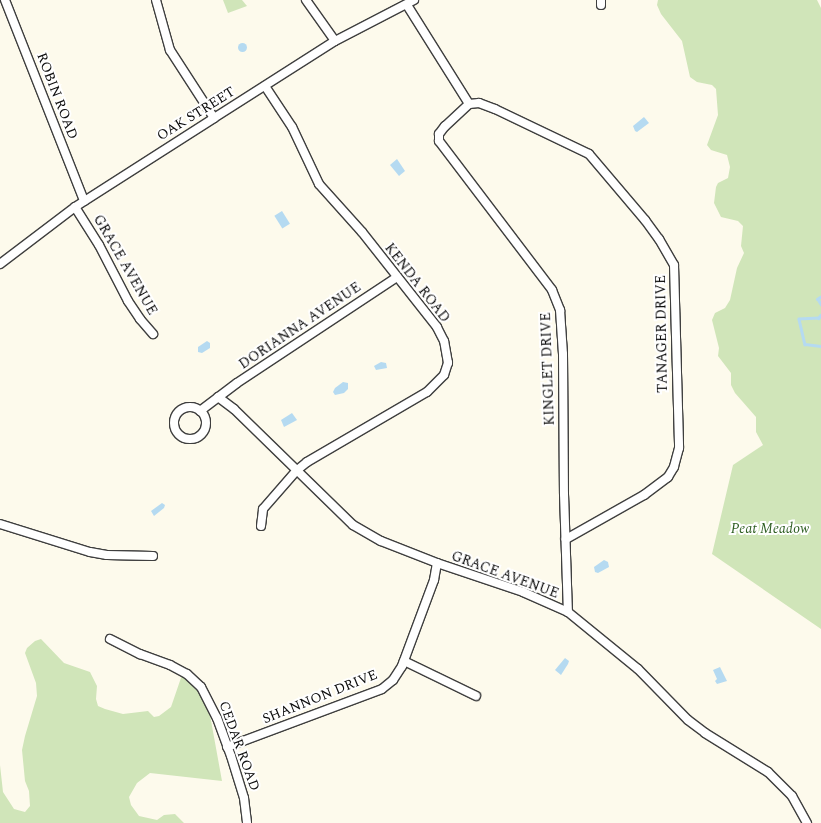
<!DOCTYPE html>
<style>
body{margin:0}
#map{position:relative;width:821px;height:823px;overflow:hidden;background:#fdfaec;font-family:Spectral,serif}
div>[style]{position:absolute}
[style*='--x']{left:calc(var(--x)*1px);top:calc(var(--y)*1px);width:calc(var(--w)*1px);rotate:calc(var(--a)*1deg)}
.green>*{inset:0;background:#d0e5b9}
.water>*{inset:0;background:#b5daf1;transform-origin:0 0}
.round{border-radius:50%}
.stream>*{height:2.5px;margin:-1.25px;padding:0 1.25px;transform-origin:1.25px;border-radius:1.25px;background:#b5daf1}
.roads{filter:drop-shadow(1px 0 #3f3f3f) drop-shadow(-1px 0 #3f3f3f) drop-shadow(0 1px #3f3f3f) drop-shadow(0 -1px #3f3f3f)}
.minor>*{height:8px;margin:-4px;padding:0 4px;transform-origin:4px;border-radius:4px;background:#fff}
.minor>.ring{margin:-4px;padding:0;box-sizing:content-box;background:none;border:8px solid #fff;border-radius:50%}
span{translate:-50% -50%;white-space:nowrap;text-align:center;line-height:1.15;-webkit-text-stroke:4px #fff;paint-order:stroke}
.street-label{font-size:14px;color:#0c0c0c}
.park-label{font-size:14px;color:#2e5e22;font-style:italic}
</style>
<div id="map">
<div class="green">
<div style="clip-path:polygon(223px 0,242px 0,247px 6px,228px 13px)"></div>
<div style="clip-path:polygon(658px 0,817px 0,821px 8px,821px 629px,712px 554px,733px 465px,763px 445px,756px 432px,756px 417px,735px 393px,731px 385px,731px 373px,718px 356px,719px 348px,712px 320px,715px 313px,725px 308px,730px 300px,737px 268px,744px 253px,741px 246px,743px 226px,738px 221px,721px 217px,714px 203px,716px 187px,718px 183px,728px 178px,730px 167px,727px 155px,711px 150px,707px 145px,718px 115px,716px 89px,712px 85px,697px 82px,690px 77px,682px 41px,661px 14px,657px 5px)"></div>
<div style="clip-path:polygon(41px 639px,64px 663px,90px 672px,97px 686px,96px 699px,98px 706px,105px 709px,123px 714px,148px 711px,154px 717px,159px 716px,171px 707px,183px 672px,208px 704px,222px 781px,150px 773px,137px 783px,129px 797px,131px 805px,139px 816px,157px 820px,164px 815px,175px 814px,184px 823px,0 823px,0 765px,3px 792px,14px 809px,25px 812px,30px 806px,29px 791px,25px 781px,22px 750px,25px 736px,37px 696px,36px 683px,25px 653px,27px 648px,35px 641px)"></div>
</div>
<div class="water">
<div class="round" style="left:237.5px;top:42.5px;width:9px;height:9px"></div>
<div style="clip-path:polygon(644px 117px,649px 123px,637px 132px,635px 131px,633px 126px)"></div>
<div style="clip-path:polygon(397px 159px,405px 171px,399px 176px,390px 165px)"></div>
<div style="left:282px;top:211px;width:15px;height:9px;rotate:58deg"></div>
<div style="clip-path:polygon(207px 341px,210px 343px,210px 348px,202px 353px,198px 352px,198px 347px)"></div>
<div style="clip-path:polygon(381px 362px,386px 363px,387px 368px,376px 370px,374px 366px)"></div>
<div style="clip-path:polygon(343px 382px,348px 383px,348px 389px,344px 393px,335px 395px,333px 392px,335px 388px)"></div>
<div style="clip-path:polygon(292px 413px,297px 420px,284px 427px,281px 420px)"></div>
<div style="clip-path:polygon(162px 503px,165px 505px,164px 508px,154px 516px,151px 511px)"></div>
<div style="clip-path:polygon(604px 560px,608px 562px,609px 567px,598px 573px,595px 572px,594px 567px)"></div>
<div style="clip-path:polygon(565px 658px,569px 661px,568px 664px,561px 675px,555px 670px)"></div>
<div style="clip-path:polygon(720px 667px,727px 681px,717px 684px,715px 681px,717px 679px,713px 670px)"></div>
</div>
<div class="stream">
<div style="--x:821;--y:297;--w:4;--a:146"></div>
<div style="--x:818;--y:299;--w:6;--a:59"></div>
<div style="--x:821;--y:315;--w:4;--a:124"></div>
<div style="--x:819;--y:318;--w:20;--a:177"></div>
<div style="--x:799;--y:319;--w:26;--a:77"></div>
<div style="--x:805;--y:344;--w:16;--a:7"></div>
</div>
<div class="roads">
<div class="minor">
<div style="--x:5;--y:0;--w:216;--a:68.5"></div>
<div style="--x:156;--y:0;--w:52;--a:74.4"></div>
<div style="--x:170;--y:50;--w:81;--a:57.1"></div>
<div style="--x:306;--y:0;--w:50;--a:54.7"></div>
<div style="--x:601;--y:0;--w:5;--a:90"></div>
<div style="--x:407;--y:5;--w:117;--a:57.9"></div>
<div style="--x:469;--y:104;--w:10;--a:-6"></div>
<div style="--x:479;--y:103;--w:17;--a:21"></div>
<div style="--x:495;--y:109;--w:104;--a:25.6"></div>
<div style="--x:589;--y:154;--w:87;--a:49.7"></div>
<div style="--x:645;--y:220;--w:24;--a:54"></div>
<div style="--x:659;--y:239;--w:30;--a:60"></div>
<div style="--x:674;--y:265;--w:183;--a:88.4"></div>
<div style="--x:679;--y:448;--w:20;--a:105"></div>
<div style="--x:674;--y:467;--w:12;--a:121"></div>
<div style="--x:668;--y:477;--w:30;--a:143"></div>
<div style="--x:644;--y:495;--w:90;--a:150.6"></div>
<div style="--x:469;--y:104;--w:33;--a:137"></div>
<div style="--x:445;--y:126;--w:10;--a:127"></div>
<div style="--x:439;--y:134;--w:7;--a:90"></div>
<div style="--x:439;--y:141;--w:187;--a:52.8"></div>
<div style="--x:552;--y:290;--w:22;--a:68"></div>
<div style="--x:560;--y:310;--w:44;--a:86.1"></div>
<div style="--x:563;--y:354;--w:140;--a:89.6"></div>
<div style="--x:564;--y:494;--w:118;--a:88.1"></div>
<div style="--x:75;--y:207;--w:45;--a:57.7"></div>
<div style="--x:99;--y:245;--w:63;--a:62.6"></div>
<div style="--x:128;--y:301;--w:22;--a:56"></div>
<div style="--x:140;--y:319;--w:20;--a:49"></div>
<div style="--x:0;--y:264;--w:94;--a:-37.2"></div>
<div style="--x:75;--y:207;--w:165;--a:-32.6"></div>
<div style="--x:214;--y:118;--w:143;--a:-32.5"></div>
<div style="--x:335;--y:41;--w:89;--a:-27.4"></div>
<div style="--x:218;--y:397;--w:20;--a:37"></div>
<div style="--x:234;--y:409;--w:166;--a:44.3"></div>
<div style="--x:353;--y:525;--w:32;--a:30"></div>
<div style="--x:381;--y:541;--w:60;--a:21.4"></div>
<div style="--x:437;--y:563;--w:91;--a:18.6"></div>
<div style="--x:523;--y:592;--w:49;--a:24"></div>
<div style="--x:568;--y:612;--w:90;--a:39.2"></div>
<div style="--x:638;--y:669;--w:71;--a:45.6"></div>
<div style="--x:688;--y:720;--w:21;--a:37"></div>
<div style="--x:705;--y:733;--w:74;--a:31.8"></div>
<div style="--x:768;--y:772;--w:34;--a:45"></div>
<div style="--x:792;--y:796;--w:31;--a:61"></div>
<div class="ring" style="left:174px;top:407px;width:24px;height:24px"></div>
<div style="--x:200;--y:411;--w:46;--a:-37.1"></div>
<div style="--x:237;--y:383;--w:192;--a:-33.5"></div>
<div style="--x:0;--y:524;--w:94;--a:17.3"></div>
<div style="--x:90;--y:552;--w:17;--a:10"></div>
<div style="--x:107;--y:555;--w:46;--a:1.2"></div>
<div style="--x:261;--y:526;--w:17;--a:-83"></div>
<div style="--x:263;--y:509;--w:50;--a:-49"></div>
<div style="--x:296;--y:471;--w:14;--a:-39"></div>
<div style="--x:307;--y:462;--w:139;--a:-30.3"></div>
<div style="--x:427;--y:392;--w:24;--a:-45"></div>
<div style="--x:444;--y:375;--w:13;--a:-72"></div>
<div style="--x:448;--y:363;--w:22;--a:-100"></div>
<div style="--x:444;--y:341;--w:16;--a:-117"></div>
<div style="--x:437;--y:327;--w:121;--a:-128.3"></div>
<div style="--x:362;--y:232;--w:64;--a:-131.9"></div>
<div style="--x:319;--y:184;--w:63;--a:-115.3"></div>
<div style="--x:292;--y:127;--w:49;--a:-123.4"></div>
<div style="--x:110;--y:639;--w:34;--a:27"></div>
<div style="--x:140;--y:654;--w:32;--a:20"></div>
<div style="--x:170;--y:665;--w:19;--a:28"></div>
<div style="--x:187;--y:674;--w:19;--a:43"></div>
<div style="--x:201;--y:687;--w:35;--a:63"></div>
<div style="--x:217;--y:718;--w:40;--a:69.8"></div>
<div style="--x:231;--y:756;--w:44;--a:72.8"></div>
<div style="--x:244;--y:798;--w:25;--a:83"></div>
<div style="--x:404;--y:661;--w:80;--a:25.9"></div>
<div style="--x:227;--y:747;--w:165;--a:-20.5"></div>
<div style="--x:382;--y:689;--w:14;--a:-39"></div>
<div style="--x:393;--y:680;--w:17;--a:-57"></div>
<div style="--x:402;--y:666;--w:92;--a:-69.6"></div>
<div style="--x:434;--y:580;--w:17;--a:-80"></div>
</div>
</div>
<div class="street-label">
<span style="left:57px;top:96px;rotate:69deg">ROBIN ROAD</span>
<span style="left:196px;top:114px;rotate:-32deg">OAK STREET</span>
<span style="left:125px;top:265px;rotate:60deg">GRACE AVENUE</span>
<span style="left:417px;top:283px;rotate:52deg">KENDA ROAD</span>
<span style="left:300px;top:326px;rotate:-34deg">DORIANNA AVENUE</span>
<span style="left:662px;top:334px;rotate:-91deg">TANAGER DRIVE</span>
<span style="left:548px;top:369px;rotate:-92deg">KINGLET DRIVE</span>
<span style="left:505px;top:575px;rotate:20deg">GRACE AVENUE</span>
<span style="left:320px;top:697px;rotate:-22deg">SHANNON DRIVE</span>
<span style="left:239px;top:746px;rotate:70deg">CEDAR ROAD</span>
</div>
<div class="park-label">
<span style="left:770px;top:529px">Peat Meadow</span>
</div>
</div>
